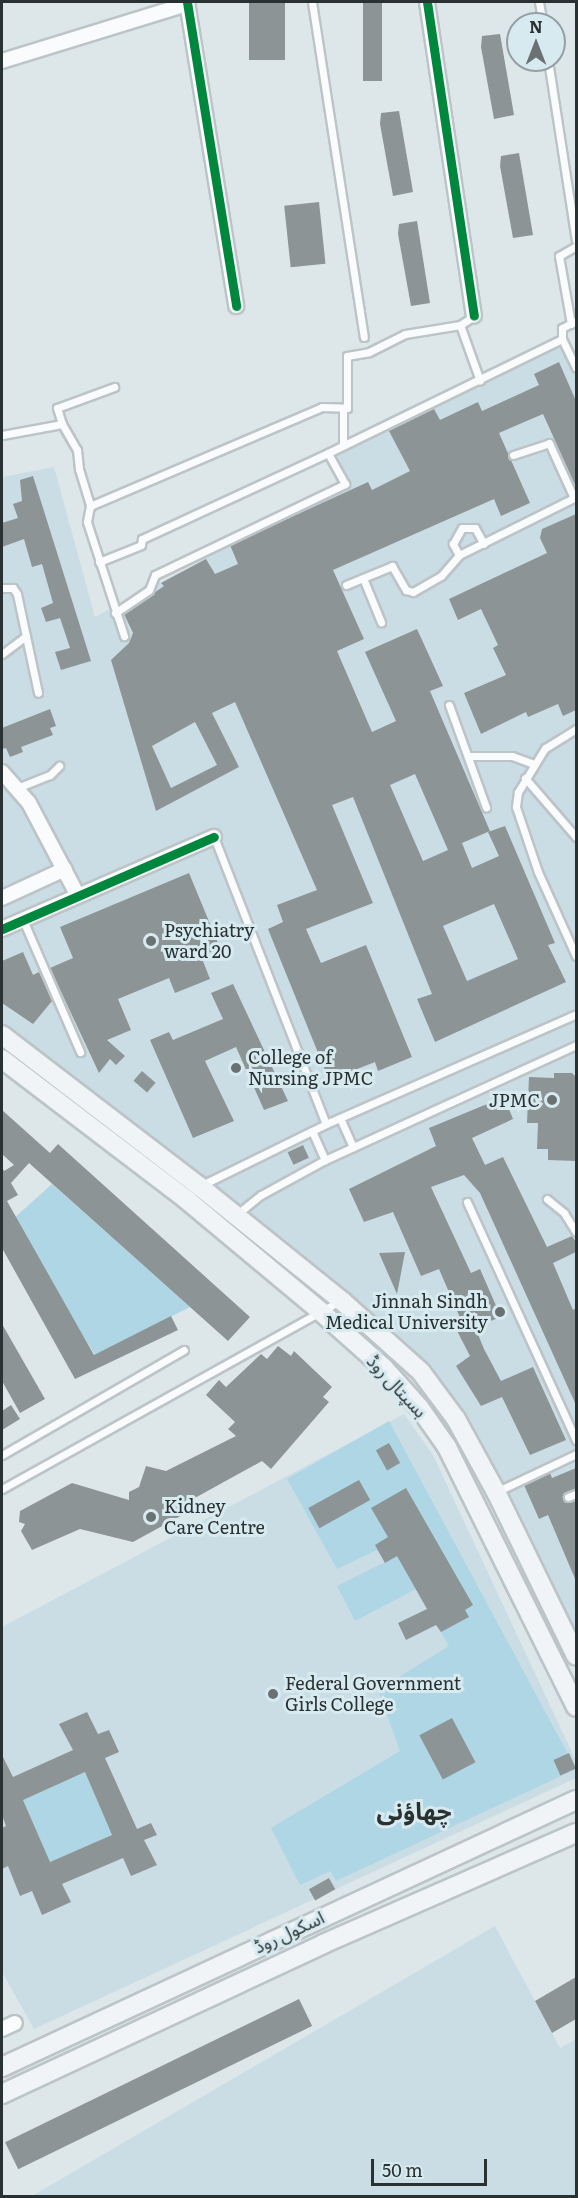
<!DOCTYPE html>
<meta charset="utf-8">
<style>
body{margin:0}
#map{position:relative;width:578px;height:2198px;overflow:hidden;background:#dde7ea;font-family:Literata,"Noto Sans Arabic",serif}
div>[style]{position:absolute}
[style*='--x']{left:calc(var(--x)*1px);top:calc(var(--y)*1px);width:calc(var(--w)*1px);rotate:calc(var(--a)*1deg)}
.built>*{inset:0;background:#cadde4}
.green>*{inset:0;background:#aed6e4;transform-origin:0 0}
.building>*{inset:0;background:#8d9496;transform-origin:0 0}
.roads{filter:drop-shadow(2px 0 #bcc4c7) drop-shadow(-2px 0 #bcc4c7) drop-shadow(0 2px #bcc4c7) drop-shadow(0 -2px #bcc4c7)}
.lane>*{height:7px;margin:-3.5px;padding:0 3.5px;transform-origin:3.5px;border-radius:3.5px;background:#fafbfc}
.street>*{height:14px;margin:-7px;padding:0 7px;transform-origin:7px;border-radius:7px;background:#fafbfc}
.secondary>*{height:18px;margin:-9px;padding:0 9px;transform-origin:9px;border-radius:9px;background:#f0f4f7}
.cycleway>*{height:9px;margin:-4.5px;padding:0 4.5px;transform-origin:4.5px;border-radius:4.5px;background:#00873e}
.dots>*{width:16px;height:16px;translate:-50% -50%;box-sizing:border-box;border:3px solid #d7eaf0;border-radius:50%}
span{translate:-50% -50%;white-space:nowrap;text-align:center;line-height:1.15;-webkit-text-stroke:6px #d7eaf0;paint-order:stroke}
.poi-label{font-size:18px;color:#2a3133}
.left{translate:0 -50%;text-align:left}
.right{translate:-100% -50%;text-align:right}
.street-label{font-size:18px;color:#2a3133}
.district-label{font-size:24px;color:#2a3133;font-weight:700}
.frame{position:absolute;inset:0;border:3px solid #2a3133;pointer-events:none}
.north{position:absolute;left:506px;top:12px;width:60px;height:60px;box-sizing:border-box;background:#d7eaf0;border:2px solid #92a0a4;border-radius:50%;rotate:0deg;font-size:16px;font-weight:700;line-height:24px;text-align:center;color:#2a3133}
.north::after{content:'';display:block;margin:auto;width:21px;height:27px;background:#697173;clip-path:polygon(50% 0,100% 100%,50% 72%,0 100%)}
.scale{position:absolute;left:371px;top:2159px;width:116px;height:27px;box-sizing:border-box;border:3px solid #2a3133;border-top:0;padding-left:8px;font-size:18px;line-height:21px;white-space:nowrap;color:#2a3133;-webkit-text-stroke:4px #d7eaf0;paint-order:stroke}
</style>
<div id="map">
<div class="built">
<div style="clip-path:polygon(562px 339px,576px 368px,576px 1635px,496px 1492px,421px 1372px,2px 1037px,2px 477px,54px 467px,95px 617px,345px 485px,328px 453px)"></div>
<div style="clip-path:polygon(404px 1414px,433px 1455px,576px 1761px,576px 1778px,34px 2029px,2px 1972px,2px 1627px)"></div>
<div style="clip-path:polygon(495px 1926px,560px 2048px,576px 2039px,576px 2196px,32px 2196px)"></div>
</div>
<div class="green">
<div style="clip-path:polygon(52px 1184px,190px 1307px,95px 1355px,12px 1220px)"></div>
<div style="clip-path:polygon(389px 1421px,576px 1769px,336px 1881px,330px 1871px,300px 1885px,271px 1828px,400px 1751px,378px 1690px,449px 1646px,416px 1589px,355px 1621px,337px 1586px,385px 1562px,377px 1550px,337px 1569px,287px 1479px)"></div>
<div style="left:85px;top:1772px;width:69px;height:68px;rotate:67deg"></div>
</div>
<div class="building">
<div style="left:249px;top:2px;width:36px;height:58px"></div>
<div style="left:363px;top:2px;width:19px;height:79px"></div>
<div style="clip-path:polygon(500px 34px,514px 115px,494px 119px,481px 47px,482px 36px)"></div>
<div style="clip-path:polygon(399px 111px,413px 192px,393px 196px,380px 124px,381px 113px)"></div>
<div style="clip-path:polygon(519px 153px,533px 235px,513px 238px,500px 166px,501px 156px)"></div>
<div style="left:319px;top:202px;width:62px;height:35px;rotate:84deg"></div>
<div style="clip-path:polygon(417px 221px,430px 303px,411px 306px,398px 234px,399px 224px)"></div>
<div style="clip-path:polygon(evenodd,559px 362px,576px 401px,576px 487px,543px 414px,499px 433px,530px 503px,501px 516px,494px 499px,333px 570px,364px 639px,337px 651px,372px 732px,396px 721px,365px 652px,417px 629px,443px 686px,430px 691px,490px 831px,462px 843px,472px 868px,499px 856px,488px 832px,505px 826px,555px 943px,548px 945px,566px 982px,435px 1042px,417px 999px,432px 994px,353px 797px,332px 805px,373px 903px,306px 929px,321px 963px,366px 945px,412px 1057px,378px 1071px,375px 1062px,329px 1080px,268px 929px,283px 922px,277px 905px,317px 890px,235px 702px,212px 713px,239px 767px,156px 811px,111px 660px,129px 643px,133px 633px,124px 614px,164px 586px,161px 583px,206px 559px,215px 574px,238px 564px,230px 545px,368px 482px,372px 490px,410px 471px,389px 431px,434px 409px,440px 420px,478px 402px,482px 411px,539px 385px,534px 374px,559px 362px,195px 722px,217px 765px,171px 788px,152px 746px,195px 722px,559px 362px,415px 774px,448px 850px,423px 861px,390px 785px,415px 774px,559px 362px,494px 904px,518px 959px,467px 981px,443px 926px,494px 904px)"></div>
<div style="clip-path:polygon(33px 476px,91px 661px,61px 670px,55px 652px,70px 648px,60px 618px,46px 622px,41px 608px,53px 603px,42px 564px,32px 567px,24px 539px,2px 547px,2px 523px,18px 518px,13px 504px,22px 501px,20px 480px)"></div>
<div style="clip-path:polygon(576px 514px,576px 710px,563px 716px,558px 704px,528px 717px,526px 712px,481px 734px,464px 693px,506px 675px,493px 648px,498px 645px,481px 609px,458px 620px,449px 599px,547px 553px,540px 538px,542px 529px)"></div>
<div style="clip-path:polygon(50px 709px,56px 726px,50px 728px,53px 735px,21px 747px,23px 752px,10px 757px,6px 748px,2px 749px,2px 728px)"></div>
<div style="clip-path:polygon(189px 873px,220px 948px,201px 956px,210px 979px,175px 993px,169px 978px,118px 999px,131px 1030px,107px 1040px,125px 1056px,116px 1065px,110px 1059px,99px 1073px,50px 968px,73px 958px,60px 927px)"></div>
<div style="clip-path:polygon(23px 952px,33px 975px,39px 972px,52px 1001px,33px 1024px,2px 1003px,2px 961px)"></div>
<div style="clip-path:polygon(233px 984px,288px 1101px,264px 1110px,236px 1047px,205px 1061px,234px 1121px,193px 1138px,150px 1040px,169px 1032px,173px 1040px,223px 1019px,211px 993px)"></div>
<div style="left:142px;top:1071px;width:18px;height:13px;rotate:41deg"></div>
<div style="clip-path:polygon(554px 1073px,572px 1073px,576px 1077px,576px 1161px,548px 1160px,548px 1149px,537px 1149px,538px 1123px,527px 1123px,529px 1077px,554px 1078px)"></div>
<div style="clip-path:polygon(504px 1097px,513px 1119px,472px 1138px,485px 1165px,503px 1157px,547px 1247px,572px 1236px,576px 1242px,576px 1252px,553px 1263px,573px 1310px,576px 1308px,576px 1405px,480px 1193px,464px 1175px,431px 1187px,471px 1273px,480px 1269px,501px 1317px,475px 1327px,484px 1349px,501px 1381px,533px 1367px,566px 1440px,530px 1455px,502px 1397px,481px 1406px,456px 1366px,470px 1356px,453px 1323px,461px 1320px,439px 1269px,421px 1276px,393px 1212px,364px 1222px,349px 1189px,436px 1146px,429px 1128px)"></div>
<div style="clip-path:polygon(2px 1110px,50px 1153px,58px 1144px,250px 1317px,228px 1341px,29px 1163px,11px 1183px,18px 1195px,7px 1201px,94px 1355px,171px 1316px,178px 1330px,75px 1379px,2px 1248px,2px 1167px,4px 1171px,14px 1165px,2px 1154px)"></div>
<div style="left:303px;top:1145px;width:14px;height:17px;rotate:65deg"></div>
<div style="clip-path:polygon(405px 1252px,397px 1294px,379px 1253px)"></div>
<div style="clip-path:polygon(2px 1324px,45px 1399px,20px 1413px,2px 1381px)"></div>
<div style="clip-path:polygon(278px 1346px,291px 1356px,294px 1351px,332px 1387px,323px 1397px,329px 1402px,271px 1469px,262px 1461px,193px 1499px,197px 1507px,133px 1542px,80px 1529px,32px 1550px,21px 1531px,25px 1524px,19px 1522px,20px 1511px,72px 1483px,129px 1500px,129px 1492px,139px 1487px,146px 1466px,166px 1471px,236px 1436px,228px 1429px,235px 1422px,206px 1395px,219px 1380px,226px 1387px,261px 1354px,267px 1359px)"></div>
<div style="clip-path:polygon(11px 1405px,20px 1419px,2px 1430px,2px 1411px)"></div>
<div style="left:389px;top:1443px;width:23px;height:15px;rotate:61deg"></div>
<div style="clip-path:polygon(576px 1468px,576px 1488px,562px 1497px,567px 1502px,576px 1500px,576px 1581px,548px 1515px,539px 1519px,524px 1485px,550px 1473px,552px 1478px)"></div>
<div style="left:359px;top:1480px;width:23px;height:58px;rotate:61deg"></div>
<div style="clip-path:polygon(406px 1488px,473px 1605px,465px 1610px,469px 1617px,441px 1632px,436px 1625px,406px 1640px,398px 1623px,427px 1609px,397px 1556px,385px 1563px,375px 1545px,388px 1537px,371px 1508px)"></div>
<div style="clip-path:polygon(evenodd,87px 1712px,98px 1734px,109px 1730px,119px 1752px,105px 1758px,137px 1829px,151px 1823px,157px 1835px,144px 1840px,157px 1865px,131px 1876px,123px 1858px,62px 1884px,71px 1902px,42px 1915px,32px 1891px,20px 1896px,8px 1866px,2px 1869px,2px 1828px,6px 1826px,2px 1815px,2px 1755px,13px 1777px,73px 1750px,59px 1724px,87px 1712px,85px 1772px,112px 1835px,50px 1862px,23px 1800px,85px 1772px)"></div>
<div style="left:452px;top:1718px;width:50px;height:37px;rotate:62deg"></div>
<div style="left:569px;top:1753px;width:17px;height:17px;rotate:66deg"></div>
<div style="left:329px;top:1878px;width:13px;height:23px;rotate:61deg"></div>
<div style="clip-path:polygon(576px 1977px,576px 2019px,552px 2033px,535px 2001px)"></div>
<div style="left:299px;top:1999px;width:30px;height:327px;rotate:64deg"></div>
</div>
<div class="roads">
<div class="lane">
<div style="--x:312;--y:2;--w:339;--a:81.2"></div>
<div style="--x:539;--y:2;--w:22;--a:80"></div>
<div style="--x:548;--y:60;--w:182;--a:81.2"></div>
<div style="--x:474;--y:316;--w:17;--a:147"></div>
<div style="--x:460;--y:325;--w:59;--a:70.3"></div>
<div style="--x:571;--y:324;--w:69;--a:-100"></div>
<div style="--x:559;--y:256;--w:20;--a:-30"></div>
<div style="--x:562;--y:339;--w:11;--a:-90"></div>
<div style="--x:562;--y:328;--w:16;--a:-27"></div>
<div style="--x:62;--y:424;--w:17;--a:-107"></div>
<div style="--x:57;--y:408;--w:61;--a:-20.2"></div>
<div style="--x:2;--y:435;--w:61;--a:-10.4"></div>
<div style="--x:62;--y:424;--w:30;--a:60"></div>
<div style="--x:77;--y:450;--w:19;--a:84"></div>
<div style="--x:79;--y:469;--w:39;--a:73"></div>
<div style="--x:90;--y:506;--w:16;--a:101"></div>
<div style="--x:87;--y:522;--w:120;--a:72"></div>
<div style="--x:343;--y:445;--w:36;--a:-90"></div>
<div style="--x:513;--y:455;--w:38;--a:-18"></div>
<div style="--x:549;--y:443;--w:60;--a:65.6"></div>
<div style="--x:90;--y:506;--w:252;--a:-23.1"></div>
<div style="--x:322;--y:407;--w:25;--a:2"></div>
<div style="--x:347;--y:408;--w:52;--a:-90"></div>
<div style="--x:347;--y:356;--w:22;--a:-10"></div>
<div style="--x:369;--y:352;--w:40;--a:-26.6"></div>
<div style="--x:405;--y:334;--w:56;--a:-9.3"></div>
<div style="--x:459;--y:555;--w:13;--a:-119"></div>
<div style="--x:453;--y:544;--w:18;--a:-61"></div>
<div style="--x:462;--y:528;--w:13;--a:0"></div>
<div style="--x:475;--y:528;--w:18;--a:61"></div>
<div style="--x:99;--y:562;--w:45;--a:-22"></div>
<div style="--x:141;--y:545;--w:6;--a:-81"></div>
<div style="--x:142;--y:539;--w:205;--a:-24.8"></div>
<div style="--x:363;--y:578;--w:48;--a:67.8"></div>
<div style="--x:346;--y:585;--w:50;--a:-22.4"></div>
<div style="--x:392;--y:566;--w:28;--a:60"></div>
<div style="--x:406;--y:590;--w:7;--a:16"></div>
<div style="--x:413;--y:592;--w:32;--a:-30"></div>
<div style="--x:441;--y:576;--w:28;--a:-49"></div>
<div style="--x:459;--y:555;--w:131;--a:-26.4"></div>
<div style="--x:2;--y:588;--w:11;--a:0"></div>
<div style="--x:13;--y:588;--w:7;--a:56"></div>
<div style="--x:17;--y:594;--w:101;--a:78"></div>
<div style="--x:115;--y:613;--w:41;--a:-34.1"></div>
<div style="--x:149;--y:590;--w:16;--a:-68"></div>
<div style="--x:155;--y:575;--w:211;--a:-25.6"></div>
<div style="--x:345;--y:484;--w:35;--a:-119"></div>
<div style="--x:328;--y:453;--w:260;--a:-26"></div>
<div style="--x:562;--y:339;--w:32;--a:64"></div>
<div style="--x:2;--y:654;--w:30;--a:-37"></div>
<div style="--x:449;--y:705;--w:109;--a:70.1"></div>
<div style="--x:576;--y:729;--w:36;--a:148"></div>
<div style="--x:545;--y:748;--w:52;--a:121.5"></div>
<div style="--x:518;--y:792;--w:15;--a:98"></div>
<div style="--x:516;--y:807;--w:69;--a:71.3"></div>
<div style="--x:538;--y:872;--w:92;--a:65.7"></div>
<div style="--x:468;--y:756;--w:44;--a:0"></div>
<div style="--x:512;--y:756;--w:23;--a:20"></div>
<div style="--x:525;--y:778;--w:78;--a:49.2"></div>
<div style="--x:17;--y:788;--w:35;--a:-22"></div>
<div style="--x:50;--y:775;--w:13;--a:-45"></div>
<div style="--x:214;--y:837;--w:308;--a:68.7"></div>
<div style="--x:23;--y:920;--w:144;--a:66.6"></div>
<div style="--x:340;--y:1118;--w:32;--a:66"></div>
<div style="--x:312;--y:1131;--w:32;--a:66"></div>
<div style="--x:202;--y:1185;--w:138;--a:-26.2"></div>
<div style="--x:326;--y:1124;--w:273;--a:-23.7"></div>
<div style="--x:547;--y:1199;--w:22;--a:39"></div>
<div style="--x:564;--y:1213;--w:22;--a:58"></div>
<div style="--x:467;--y:1202;--w:262;--a:65.4"></div>
<div style="--x:236;--y:1215;--w:32;--a:-39"></div>
<div style="--x:261;--y:1195;--w:73;--a:-28.7"></div>
<div style="--x:325;--y:1160;--w:276;--a:-24.6"></div>
<div style="--x:2;--y:1455;--w:210;--a:-30"></div>
<div style="--x:2;--y:1489;--w:387;--a:-29.1"></div>
<div style="--x:496;--y:1492;--w:89;--a:-25.4"></div>
<div style="--x:568;--y:1497;--w:9;--a:-21"></div>
</div>
<div class="street">
<div style="--x:187;--y:2;--w:308;--a:80.8"></div>
<div style="--x:427;--y:2;--w:317;--a:81.5"></div>
<div style="--x:2;--y:61;--w:194;--a:-17.1"></div>
<div style="--x:2;--y:772;--w:41;--a:48.9"></div>
<div style="--x:29;--y:803;--w:105;--a:62.2"></div>
<div style="--x:2;--y:898;--w:69;--a:-24.7"></div>
<div style="--x:2;--y:929;--w:231;--a:-23.5"></div>
<div style="--x:2;--y:2029;--w:14;--a:-25"></div>
</div>
<div class="secondary">
<div style="--x:2;--y:1035;--w:248;--a:37.5"></div>
<div style="--x:199;--y:1186;--w:184;--a:38.8"></div>
<div style="--x:342;--y:1301;--w:106;--a:41.9"></div>
<div style="--x:421;--y:1372;--w:59;--a:53.3"></div>
<div style="--x:456;--y:1419;--w:83;--a:61.3"></div>
<div style="--x:496;--y:1492;--w:182;--a:64"></div>
<div style="--x:2;--y:1059;--w:233;--a:37.3"></div>
<div style="--x:187;--y:1200;--w:173;--a:39.8"></div>
<div style="--x:320;--y:1311;--w:86;--a:41.7"></div>
<div style="--x:384;--y:1368;--w:52;--a:48.1"></div>
<div style="--x:419;--y:1407;--w:49;--a:55"></div>
<div style="--x:447;--y:1447;--w:290;--a:63.6"></div>
<div style="--x:2;--y:2067;--w:633;--a:-24.95"></div>
<div style="--x:2;--y:2094;--w:354;--a:-25"></div>
<div style="--x:323;--y:1944;--w:276;--a:-23.7"></div>
</div>
</div>
<div class="cycleway">
<div style="--x:187;--y:2;--w:308;--a:80.8"></div>
<div style="--x:427;--y:2;--w:317;--a:81.5"></div>
<div style="--x:2;--y:929;--w:231;--a:-23.5"></div>
</div>
<div class="dots">
<div style="left:151px;top:941px;background:#697173"></div>
<div style="left:236px;top:1068px;background:#697173"></div>
<div style="left:552px;top:1100px;background:#697173"></div>
<div style="left:500px;top:1312px;background:#697173"></div>
<div style="left:151px;top:1517px;background:#697173"></div>
<div style="left:273px;top:1694px;background:#697173"></div>
</div>
<div class="poi-label">
<span class="left" style="left:164px;top:941px">Psychiatry<br>ward 20</span>
<span class="left" style="left:248px;top:1068px">College of<br>Nursing JPMC</span>
<span class="right" style="left:540px;top:1100px">JPMC</span>
<span class="right" style="left:488px;top:1312px">Jinnah Sindh<br>Medical University</span>
<span class="left" style="left:164px;top:1517px">Kidney<br>Care Centre</span>
<span class="left" style="left:285px;top:1694px">Federal Government<br>Girls College</span>
</div>
<div class="street-label">
<span style="left:397px;top:1386px;rotate:47deg">ہسپتال روڈ</span>
<span style="left:289px;top:1932px;rotate:-25deg">اسکول روڈ</span>
</div>
<div class="district-label">
<span style="left:414px;top:1810px">چھاؤنی</span>
</div>
<div class="frame"></div>
<div class="north">N</div>
<div class="scale">50 m</div>
</div>
